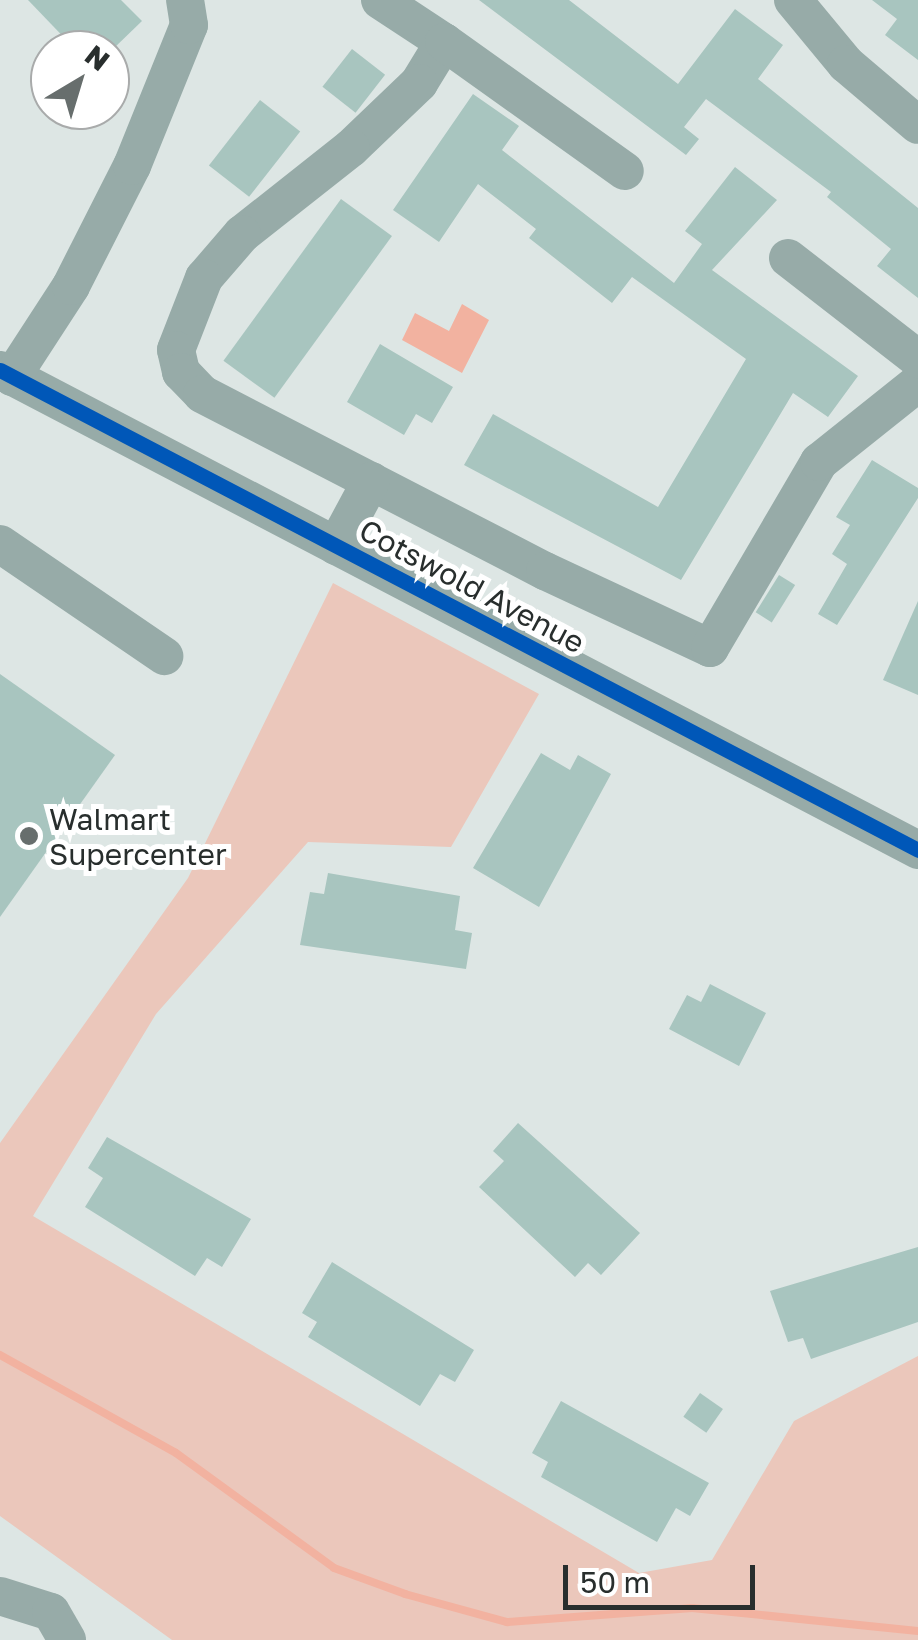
<!DOCTYPE html>
<style>
body{margin:0}
#map{position:relative;width:918px;height:1640px;overflow:hidden;background:#dde6e4;font-family:"Golos Text",sans-serif}
div>[style]{position:absolute}
[style*='--x']{left:calc(var(--x)*1px);top:calc(var(--y)*1px);width:calc(var(--w)*1px);rotate:calc(var(--a)*1deg)}
.green>*{inset:0;background:#ebc7bb}
.water>*{inset:0;background:#f2b2a0}
.stream>*{height:8px;margin:-4px;padding:0 4px;transform-origin:4px;border-radius:4px;background:#f2b2a0}
.building>*{inset:0;background:#a8c5bf;transform-origin:0 0}
.minor>*{height:38px;margin:-19px;padding:0 19px;transform-origin:19px;border-radius:19px;background:#97aba8}
.cycleway>*{height:15px;margin:-7.5px;padding:0 7.5px;transform-origin:7.5px;border-radius:7.5px;background:#0057b8}
.dots>*{width:28px;height:28px;translate:-50% -50%;box-sizing:border-box;border:5px solid #fff;border-radius:50%}
span{translate:-50% -50%;white-space:nowrap;text-align:center;line-height:1.15;-webkit-text-stroke:10px #fff;paint-order:stroke}
.street-label{font-size:30px;color:#282e2d}
.poi-label{font-size:30px;color:#282e2d}
.left{translate:0 -50%;text-align:left}
.north{position:absolute;left:30px;top:30px;width:100px;height:100px;box-sizing:border-box;background:#fff;border:2px solid #a9abab;border-radius:50%;rotate:38deg;font-size:28px;font-weight:700;line-height:40px;text-align:center;color:#282e2d}
.north::after{content:'';display:block;margin:auto;width:35px;height:45px;background:#676e6d;clip-path:polygon(50% 0,100% 100%,50% 72%,0 100%)}
.scale{position:absolute;left:563px;top:1565px;width:192px;height:45px;box-sizing:border-box;border:5px solid #282e2d;border-top:0;padding-left:12px;font-size:30px;line-height:35px;white-space:nowrap;color:#282e2d;-webkit-text-stroke:8px #fff;paint-order:stroke}
</style>
<div id="map">
<div class="green">
<div style="clip-path:polygon(333px 583px,539px 694px,451px 847px,308px 842px,156px 1014px,33px 1216px,639px 1573px,712px 1560px,794px 1421px,918px 1356px,918px 1640px,172px 1640px,0 1516px,0 1143px,188px 878px)"></div>
</div>
<div class="water">
<div style="clip-path:polygon(462px 304px,489px 320px,462px 373px,402px 340px,415px 313px,449px 331px)"></div>
</div>
<div class="stream">
<div style="--x:0;--y:1355;--w:201;--a:29.1"></div>
<div style="--x:176;--y:1453;--w:195;--a:36"></div>
<div style="--x:334;--y:1568;--w:76;--a:20.1"></div>
<div style="--x:405;--y:1594;--w:106;--a:15.4"></div>
<div style="--x:507;--y:1622;--w:186;--a:-4.3"></div>
<div style="--x:692;--y:1608;--w:227;--a:5.8"></div>
</div>
<div class="building">
<div style="clip-path:polygon(28px 0,121px 0,142px 21px,112px 50px,76px 50px)"></div>
<div style="clip-path:polygon(479px 0,569px 0,678px 84px,735px 9px,783px 45px,758px 79px,918px 208px,918px 298px,877px 266px,891px 249px,827px 197px,831px 192px,706px 99px,684px 127px,699px 139px,686px 155px)"></div>
<div style="clip-path:polygon(872px 0,918px 0,918px 60px,885px 35px,897px 19px)"></div>
<div style="left:352px;top:49px;width:42px;height:48px;rotate:38deg"></div>
<div style="clip-path:polygon(473px 94px,519px 126px,502px 150px,674px 283px,702px 244px,685px 231px,735px 167px,777px 200px,712px 270px,858px 376px,828px 417px,793px 393px,681px 580px,464px 465px,493px 414px,658px 507px,746px 359px,632px 277px,612px 303px,529px 238px,536px 229px,478px 184px,439px 242px,393px 210px)"></div>
<div style="left:260px;top:100px;width:51px;height:83px;rotate:38deg"></div>
<div style="left:341px;top:199px;width:63px;height:200px;rotate:36deg"></div>
<div style="clip-path:polygon(380px 344px,453px 387px,432px 423px,416px 414px,404px 435px,347px 402px)"></div>
<div style="clip-path:polygon(872px 460px,918px 488px,918px 498px,837px 625px,818px 614px,847px 564px,832px 554px,850px 525px,836px 517px)"></div>
<div style="left:779px;top:575px;width:19px;height:44px;rotate:32deg"></div>
<div style="clip-path:polygon(918px 601px,918px 695px,883px 680px)"></div>
<div style="clip-path:polygon(0 674px,115px 755px,0 917px)"></div>
<div style="clip-path:polygon(541px 753px,570px 770px,578px 755px,611px 774px,539px 907px,473px 868px)"></div>
<div style="clip-path:polygon(328px 873px,460px 896px,455px 930px,472px 933px,466px 969px,300px 945px,310px 892px,324px 894px)"></div>
<div style="clip-path:polygon(710px 984px,766px 1013px,739px 1066px,669px 1029px,687px 995px,701px 1002px)"></div>
<div style="clip-path:polygon(518px 1123px,640px 1233px,601px 1275px,588px 1263px,575px 1277px,479px 1187px,504px 1161px,493px 1151px)"></div>
<div style="clip-path:polygon(107px 1137px,251px 1219px,222px 1267px,207px 1258px,195px 1276px,85px 1207px,103px 1178px,88px 1168px)"></div>
<div style="clip-path:polygon(918px 1247px,918px 1322px,811px 1359px,803px 1338px,788px 1342px,770px 1291px)"></div>
<div style="clip-path:polygon(332px 1262px,474px 1350px,455px 1382px,440px 1374px,420px 1406px,308px 1337px,317px 1322px,302px 1313px)"></div>
<div style="left:700px;top:1393px;width:28px;height:29px;rotate:35deg"></div>
<div style="clip-path:polygon(561px 1401px,709px 1483px,690px 1516px,676px 1508px,657px 1542px,541px 1477px,548px 1462px,532px 1453px)"></div>
</div>
<div class="minor">
<div style="--x:380;--y:0;--w:77;--a:33.3"></div>
<div style="--x:444;--y:42;--w:48;--a:121.4"></div>
<div style="--x:419;--y:83;--w:94;--a:136.3"></div>
<div style="--x:351;--y:148;--w:139;--a:141.7"></div>
<div style="--x:242;--y:234;--w:58;--a:130.8"></div>
<div style="--x:204;--y:278;--w:77;--a:111.3"></div>
<div style="--x:176;--y:350;--w:23;--a:77"></div>
<div style="--x:181;--y:372;--w:30;--a:46"></div>
<div style="--x:202;--y:394;--w:386;--a:27.3"></div>
<div style="--x:545;--y:571;--w:182;--a:25"></div>
<div style="--x:710;--y:648;--w:216;--a:-59.6"></div>
<div style="--x:819;--y:462;--w:127;--a:-38.6"></div>
<div style="--x:793;--y:0;--w:83;--a:50.4"></div>
<div style="--x:846;--y:64;--w:94;--a:40.3"></div>
<div style="--x:444;--y:42;--w:222;--a:35.5"></div>
<div style="--x:788;--y:258;--w:165;--a:37.8"></div>
<div style="--x:0;--y:370;--w:1036;--a:27.6"></div>
<div style="--x:12;--y:377;--w:108;--a:-57"></div>
<div style="--x:71;--y:286;--w:135;--a:-63.1"></div>
<div style="--x:132;--y:166;--w:152;--a:-68"></div>
<div style="--x:189;--y:25;--w:25;--a:-99"></div>
<div style="--x:0;--y:544;--w:199;--a:34.3"></div>
<div style="--x:336;--y:546;--w:74;--a:-61.7"></div>
<div style="--x:0;--y:1596;--w:53;--a:17.4"></div>
<div style="--x:51;--y:1612;--w:32;--a:60"></div>
</div>
<div class="cycleway">
<div style="--x:0;--y:370;--w:1036;--a:27.6"></div>
</div>
<div class="dots">
<div style="left:29px;top:836px;background:#676e6d"></div>
</div>
<div class="street-label">
<span style="left:472px;top:586px;rotate:28deg">Cotswold Avenue</span>
</div>
<div class="poi-label">
<span class="left" style="left:49px;top:836px">Walmart<br>Supercenter</span>
</div>
<div class="north">N</div>
<div class="scale">50 m</div>
</div>
